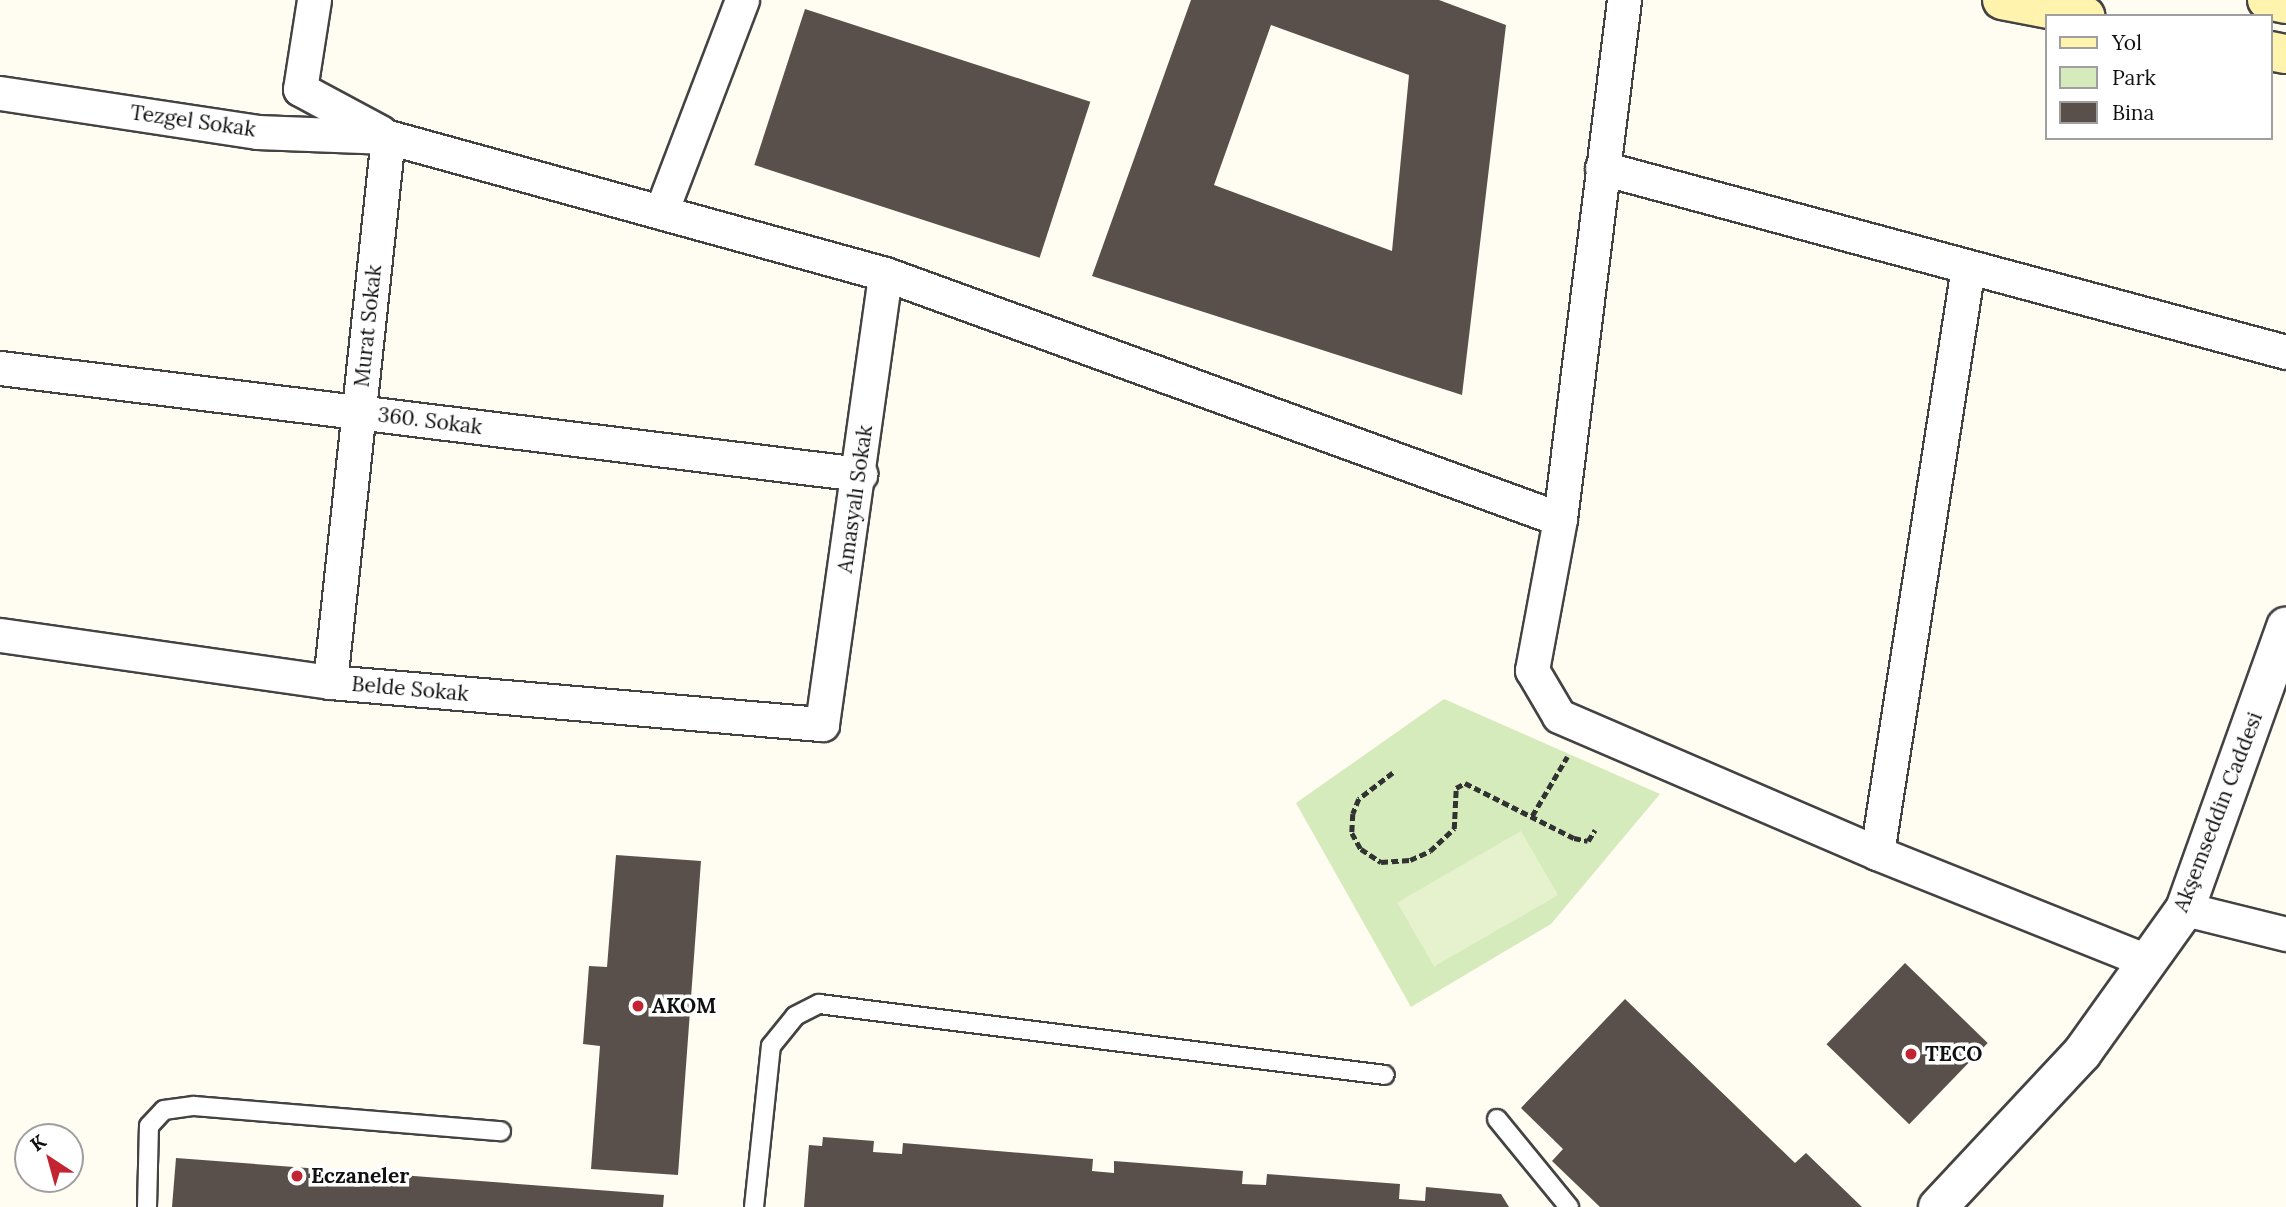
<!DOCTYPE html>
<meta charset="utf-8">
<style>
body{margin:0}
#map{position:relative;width:2286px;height:1207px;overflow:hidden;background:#fffcf2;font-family:Lora,serif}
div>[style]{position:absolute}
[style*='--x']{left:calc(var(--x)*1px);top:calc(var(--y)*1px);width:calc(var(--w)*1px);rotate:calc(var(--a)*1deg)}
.green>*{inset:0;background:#d5ebbb}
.pitch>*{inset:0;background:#e6f2cd;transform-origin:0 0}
.building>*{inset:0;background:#59504c;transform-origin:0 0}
.path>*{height:4.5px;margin-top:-2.25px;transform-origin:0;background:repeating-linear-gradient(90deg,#323232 0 7px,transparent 0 10.5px)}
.roads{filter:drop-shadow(2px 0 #434343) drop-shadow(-2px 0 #434343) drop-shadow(0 2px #434343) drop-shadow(0 -2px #434343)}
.service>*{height:18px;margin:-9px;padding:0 9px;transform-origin:9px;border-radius:9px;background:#fff}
.minor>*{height:33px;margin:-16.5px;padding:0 16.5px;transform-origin:16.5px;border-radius:16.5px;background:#fff}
.tertiary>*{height:38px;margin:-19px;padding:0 19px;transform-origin:19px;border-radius:19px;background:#fff}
.secondary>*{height:38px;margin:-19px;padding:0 19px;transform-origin:19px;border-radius:19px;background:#fff3ad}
.dots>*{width:19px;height:19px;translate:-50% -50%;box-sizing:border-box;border:4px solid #fff;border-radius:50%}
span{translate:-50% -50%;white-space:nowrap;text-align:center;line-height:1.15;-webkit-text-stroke:7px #fff;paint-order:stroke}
.street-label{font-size:21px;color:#101010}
.poi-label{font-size:21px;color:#101010;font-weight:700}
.left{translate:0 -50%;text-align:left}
.legend{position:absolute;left:2045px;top:14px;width:228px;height:126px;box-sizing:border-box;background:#fff;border:2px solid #9f9f9f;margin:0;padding:9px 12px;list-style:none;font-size:21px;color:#101010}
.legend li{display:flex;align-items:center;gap:14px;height:35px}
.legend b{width:35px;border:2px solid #9f9f9f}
.north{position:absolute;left:14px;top:1123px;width:70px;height:70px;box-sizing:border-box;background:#fff;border:2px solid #9f9f9f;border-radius:50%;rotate:324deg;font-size:19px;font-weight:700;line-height:28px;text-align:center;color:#101010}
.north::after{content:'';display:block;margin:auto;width:24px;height:32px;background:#c32431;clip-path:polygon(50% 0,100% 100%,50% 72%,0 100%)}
</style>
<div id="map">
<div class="green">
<div style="clip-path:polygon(1444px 699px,1660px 794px,1551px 924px,1411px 1007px,1296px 803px)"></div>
</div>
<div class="pitch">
<div style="left:1521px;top:831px;width:74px;height:143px;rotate:60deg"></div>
</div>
<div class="building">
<div style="clip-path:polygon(evenodd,1191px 0,1439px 0,1506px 25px,1462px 395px,1092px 276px,1191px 0,1271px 25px,1409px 75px,1392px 251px,1214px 185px,1271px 25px)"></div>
<div style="left:805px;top:9px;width:300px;height:164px;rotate:18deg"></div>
<div style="clip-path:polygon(616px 855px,701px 861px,678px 1175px,591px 1169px,600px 1046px,583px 1044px,589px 966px,607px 967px)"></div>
<div style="left:1905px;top:963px;width:115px;height:113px;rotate:44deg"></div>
<div style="clip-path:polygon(1625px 999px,1795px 1163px,1806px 1153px,1862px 1207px,1600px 1207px,1552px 1161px,1563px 1149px,1521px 1108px)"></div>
<div style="clip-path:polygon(823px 1137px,874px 1141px,873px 1152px,902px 1154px,903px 1143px,1093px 1159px,1092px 1171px,1114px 1173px,1114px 1161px,1243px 1171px,1242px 1184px,1266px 1185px,1267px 1174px,1400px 1184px,1399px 1199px,1425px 1201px,1426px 1187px,1501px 1194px,1509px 1207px,804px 1207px,809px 1145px,822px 1146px)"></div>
<div style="clip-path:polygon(176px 1158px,664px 1195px,663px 1207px,172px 1207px)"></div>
</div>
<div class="path">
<div style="--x:1393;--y:773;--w:43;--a:142.6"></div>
<div style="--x:1359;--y:799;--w:16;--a:112"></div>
<div style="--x:1353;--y:814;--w:19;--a:93"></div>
<div style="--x:1352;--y:833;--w:18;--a:61"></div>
<div style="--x:1361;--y:849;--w:24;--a:33"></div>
<div style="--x:1381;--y:862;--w:29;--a:-4"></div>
<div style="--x:1410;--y:860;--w:22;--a:-24"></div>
<div style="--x:1430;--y:851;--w:33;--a:-43"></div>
<div style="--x:1454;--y:829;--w:41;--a:-87.2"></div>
<div style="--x:1456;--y:788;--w:10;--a:-29"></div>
<div style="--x:1465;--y:783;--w:122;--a:26.8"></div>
<div style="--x:1574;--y:838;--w:14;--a:12"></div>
<div style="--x:1588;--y:841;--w:13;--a:-58"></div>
<div style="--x:1532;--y:816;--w:69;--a:-59.3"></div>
</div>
<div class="roads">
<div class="service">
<div style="--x:1497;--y:1119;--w:114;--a:50.7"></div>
<div style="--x:147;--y:1207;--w:81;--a:-88.6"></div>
<div style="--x:149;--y:1126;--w:22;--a:-47"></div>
<div style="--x:164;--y:1110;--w:30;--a:-8"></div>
<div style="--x:194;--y:1106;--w:308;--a:4.7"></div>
<div style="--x:754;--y:1207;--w:162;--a:-84"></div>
<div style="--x:771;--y:1046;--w:38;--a:-51"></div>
<div style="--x:795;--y:1016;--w:27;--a:-27"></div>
<div style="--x:819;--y:1004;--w:570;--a:7.15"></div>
</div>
<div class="minor">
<div style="--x:314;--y:0;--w:90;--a:98.9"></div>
<div style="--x:300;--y:89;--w:91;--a:28.3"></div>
<div style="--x:1624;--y:0;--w:523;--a:97.03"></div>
<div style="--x:1560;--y:519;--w:154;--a:100.5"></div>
<div style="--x:1532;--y:670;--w:53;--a:59.6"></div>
<div style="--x:1559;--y:716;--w:346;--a:23.3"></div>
<div style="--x:1877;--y:853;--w:291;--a:21.8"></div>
<div style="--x:0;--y:93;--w:260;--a:8.6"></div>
<div style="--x:257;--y:132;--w:131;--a:2.2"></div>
<div style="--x:388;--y:137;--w:516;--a:15.41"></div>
<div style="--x:885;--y:274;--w:718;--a:19.95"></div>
<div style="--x:1602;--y:168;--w:708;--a:15.06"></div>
<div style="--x:661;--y:212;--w:227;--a:-69.1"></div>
<div style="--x:0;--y:368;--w:867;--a:7.03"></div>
<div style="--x:0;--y:635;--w:333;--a:8.1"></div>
<div style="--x:330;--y:682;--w:494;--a:4.9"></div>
<div style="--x:822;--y:724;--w:454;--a:-82"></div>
<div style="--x:330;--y:682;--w:548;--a:-83.93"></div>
<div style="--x:1877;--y:853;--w:593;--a:-81.17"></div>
<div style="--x:2185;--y:909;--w:104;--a:13.9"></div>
</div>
<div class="tertiary">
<div style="--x:1938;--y:1207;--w:211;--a:-46.9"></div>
<div style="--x:2082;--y:1053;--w:177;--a:-54.4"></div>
<div style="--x:2185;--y:909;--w:300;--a:-70.3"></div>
</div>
<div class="secondary">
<div style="--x:2002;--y:0;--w:85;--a:10.9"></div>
<div style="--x:2267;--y:0;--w:19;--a:12"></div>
<div style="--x:2270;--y:51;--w:16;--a:11"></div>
</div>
</div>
<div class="dots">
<div style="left:638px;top:1006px;background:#c32431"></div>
<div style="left:1911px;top:1054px;background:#c32431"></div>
<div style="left:297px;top:1176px;background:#c32431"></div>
</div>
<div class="street-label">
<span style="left:193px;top:121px;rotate:8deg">Tezgel Sokak</span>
<span style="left:368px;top:326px;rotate:-84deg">Murat Sokak</span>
<span style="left:430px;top:421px;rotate:7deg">360. Sokak</span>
<span style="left:855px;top:499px;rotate:-82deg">Amasyalı Sokak</span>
<span style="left:410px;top:689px;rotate:5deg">Belde Sokak</span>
<span style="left:2218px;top:812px;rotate:-69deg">Akşemseddin Caddesi</span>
</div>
<div class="poi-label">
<span class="left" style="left:652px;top:1006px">AKOM</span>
<span class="left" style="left:1925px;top:1054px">TECO</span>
<span class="left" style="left:311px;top:1176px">Eczaneler</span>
</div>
<ul class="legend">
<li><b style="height:9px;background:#fff3ad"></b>Yol</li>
<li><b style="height:19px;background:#d5ebbb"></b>Park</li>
<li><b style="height:19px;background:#59504c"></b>Bina</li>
</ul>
<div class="north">K</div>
</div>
